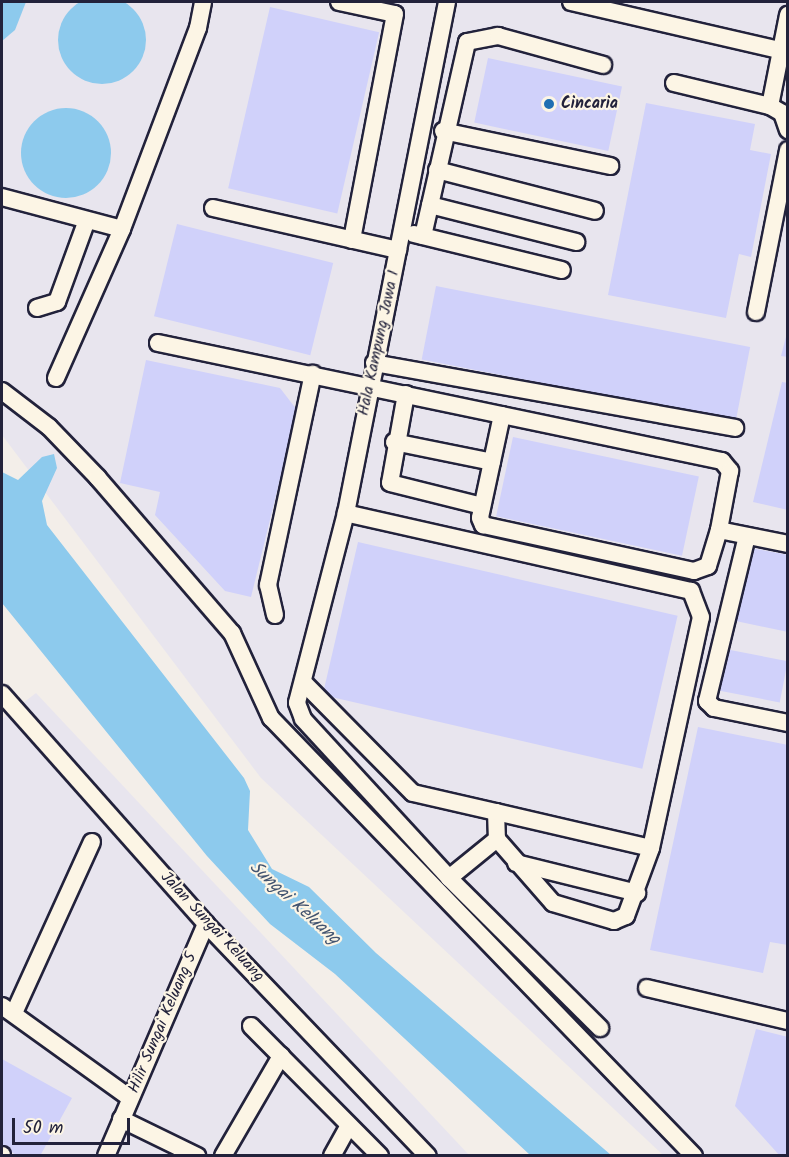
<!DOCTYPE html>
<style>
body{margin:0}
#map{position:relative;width:789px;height:1157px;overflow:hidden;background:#f3eee9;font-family:Kalam,sans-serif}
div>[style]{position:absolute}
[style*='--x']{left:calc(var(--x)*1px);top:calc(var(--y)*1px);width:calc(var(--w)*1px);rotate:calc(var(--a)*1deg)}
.built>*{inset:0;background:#e8e5ee}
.water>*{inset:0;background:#8dcaed}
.round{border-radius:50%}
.building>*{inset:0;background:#d0d1fa;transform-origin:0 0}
.roads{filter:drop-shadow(2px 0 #22223b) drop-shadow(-2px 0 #22223b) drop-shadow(0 2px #22223b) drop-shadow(0 -2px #22223b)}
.minor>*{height:16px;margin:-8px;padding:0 8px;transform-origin:8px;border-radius:8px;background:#fcf5e5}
.dots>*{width:16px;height:16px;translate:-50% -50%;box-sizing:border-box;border:3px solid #fcf5e5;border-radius:50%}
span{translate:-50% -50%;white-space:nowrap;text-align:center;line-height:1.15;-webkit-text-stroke:4.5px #fcf5e5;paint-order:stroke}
.poi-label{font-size:16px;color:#22223b;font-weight:700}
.left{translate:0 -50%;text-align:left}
.street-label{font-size:16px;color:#22223b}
.water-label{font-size:18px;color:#425470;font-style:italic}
.frame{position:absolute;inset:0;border:3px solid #22223b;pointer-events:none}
.scale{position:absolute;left:12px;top:1118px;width:118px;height:27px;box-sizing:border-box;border:3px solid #22223b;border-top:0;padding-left:8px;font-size:18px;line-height:21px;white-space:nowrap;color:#22223b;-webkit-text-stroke:4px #fcf5e5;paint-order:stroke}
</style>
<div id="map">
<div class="built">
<div style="clip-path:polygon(2px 2px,787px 2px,787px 1155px,663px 1155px,261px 778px,2px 435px)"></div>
<div style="clip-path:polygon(36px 693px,469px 1155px,2px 1156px,2px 719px)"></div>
</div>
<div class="water">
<div class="round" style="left:58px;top:-4px;width:88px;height:88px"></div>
<div style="clip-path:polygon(2px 2px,26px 2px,15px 30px,2px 41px)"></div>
<div class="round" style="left:21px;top:108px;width:90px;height:90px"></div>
<div style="clip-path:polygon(54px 454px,57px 468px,42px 501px,47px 525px,244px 778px,250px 791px,248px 830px,272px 869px,309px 887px,376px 953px,611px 1155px,530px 1155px,335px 974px,270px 924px,207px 856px,2px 603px,2px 472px,18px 480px,42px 457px)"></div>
</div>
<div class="building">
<div style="left:270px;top:7px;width:112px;height:186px;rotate:13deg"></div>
<div style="left:488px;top:58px;width:137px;height:66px;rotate:12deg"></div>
<div style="clip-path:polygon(646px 103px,755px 124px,750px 150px,771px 154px,751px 257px,739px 254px,726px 318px,608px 295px)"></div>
<div style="left:177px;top:224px;width:161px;height:95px;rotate:14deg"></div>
<div style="left:436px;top:286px;width:320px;height:75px;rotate:11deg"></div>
<div style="clip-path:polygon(788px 329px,788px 357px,781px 356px)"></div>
<div style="clip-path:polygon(146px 360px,280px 388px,297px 410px,251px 597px,225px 591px,155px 515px,160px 492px,120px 483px)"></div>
<div style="clip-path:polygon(782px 382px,788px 383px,788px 510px,753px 502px)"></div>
<div style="left:513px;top:437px;width:190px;height:81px;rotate:12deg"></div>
<div style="left:358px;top:542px;width:328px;height:157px;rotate:13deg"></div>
<div style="clip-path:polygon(746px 547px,788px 555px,788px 632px,731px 620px)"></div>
<div style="left:720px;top:648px;width:69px;height:42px;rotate:11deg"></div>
<div style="clip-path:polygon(698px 727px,788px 745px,788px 945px,770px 942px,763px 973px,650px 950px)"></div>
<div style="clip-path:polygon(756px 1029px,788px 1037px,788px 1156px,780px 1156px,735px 1106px)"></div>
<div style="clip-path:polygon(2px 1059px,72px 1098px,40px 1156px,18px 1156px,2px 1146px)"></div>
</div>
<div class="roads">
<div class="minor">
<div style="--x:339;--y:2;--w:57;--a:12.1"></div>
<div style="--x:395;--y:14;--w:230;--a:100.8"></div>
<div style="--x:447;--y:2;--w:521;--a:101.18"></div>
<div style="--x:346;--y:513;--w:196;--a:104.5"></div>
<div style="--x:297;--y:703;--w:17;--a:69"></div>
<div style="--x:303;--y:719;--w:216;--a:47.4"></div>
<div style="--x:449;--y:878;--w:213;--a:44.8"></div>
<div style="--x:571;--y:2;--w:223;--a:13"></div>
<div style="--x:674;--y:83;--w:99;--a:13.5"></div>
<div style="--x:770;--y:106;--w:14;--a:30"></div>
<div style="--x:782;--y:113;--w:18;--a:71"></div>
<div style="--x:770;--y:106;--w:93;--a:-78.8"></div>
<div style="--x:443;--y:131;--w:171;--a:11.8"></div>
<div style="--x:437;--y:170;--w:163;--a:14.5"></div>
<div style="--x:2;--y:197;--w:124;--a:14.9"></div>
<div style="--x:430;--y:205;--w:151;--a:14.2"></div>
<div style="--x:213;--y:208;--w:190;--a:12.8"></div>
<div style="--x:414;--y:234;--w:152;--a:13.7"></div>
<div style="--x:423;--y:236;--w:199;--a:-77.2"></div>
<div style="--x:467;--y:42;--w:32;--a:-11"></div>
<div style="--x:498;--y:36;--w:109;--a:15.4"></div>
<div style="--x:37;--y:308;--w:21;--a:-17"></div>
<div style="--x:57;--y:302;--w:87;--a:-69.9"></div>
<div style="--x:756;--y:312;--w:165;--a:-78.8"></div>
<div style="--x:158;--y:343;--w:576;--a:11.82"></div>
<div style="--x:722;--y:461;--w:13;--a:51"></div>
<div style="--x:730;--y:471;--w:60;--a:100.6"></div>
<div style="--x:374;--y:363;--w:367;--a:10.2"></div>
<div style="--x:56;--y:378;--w:163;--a:-66.1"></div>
<div style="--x:122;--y:229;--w:215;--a:-69.3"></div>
<div style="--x:198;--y:28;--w:26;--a:-79"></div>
<div style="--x:2;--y:391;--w:59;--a:37.5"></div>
<div style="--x:49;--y:427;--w:71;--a:46.1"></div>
<div style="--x:98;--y:478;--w:205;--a:49.2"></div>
<div style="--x:232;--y:633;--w:94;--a:65.4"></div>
<div style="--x:271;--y:718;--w:609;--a:46"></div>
<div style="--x:406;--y:394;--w:90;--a:100.2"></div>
<div style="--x:390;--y:483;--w:95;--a:14"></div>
<div style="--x:502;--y:415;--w:105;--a:102.1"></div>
<div style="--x:480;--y:518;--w:8;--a:67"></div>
<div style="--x:483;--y:525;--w:216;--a:12.3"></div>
<div style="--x:694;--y:571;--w:15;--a:-20"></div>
<div style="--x:708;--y:566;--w:38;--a:-73"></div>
<div style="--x:719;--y:530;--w:70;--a:11.5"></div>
<div style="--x:394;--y:442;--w:100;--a:11.5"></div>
<div style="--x:747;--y:536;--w:170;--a:103.6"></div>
<div style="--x:707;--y:701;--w:10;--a:45"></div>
<div style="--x:714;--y:708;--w:76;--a:11.5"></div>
<div style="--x:275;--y:615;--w:31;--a:-103"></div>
<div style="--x:268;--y:585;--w:216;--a:-78"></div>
<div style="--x:305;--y:684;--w:153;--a:45.3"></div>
<div style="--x:413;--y:793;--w:85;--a:12.9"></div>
<div style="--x:496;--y:812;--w:27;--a:88"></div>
<div style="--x:497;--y:839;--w:85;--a:48.8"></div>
<div style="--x:553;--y:903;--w:64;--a:16.4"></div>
<div style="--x:614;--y:921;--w:13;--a:-23"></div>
<div style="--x:626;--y:916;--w:72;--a:-69.8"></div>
<div style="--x:651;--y:848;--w:236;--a:-77.8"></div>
<div style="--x:701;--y:617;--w:28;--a:-111"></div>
<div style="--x:691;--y:591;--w:354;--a:-167.3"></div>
<div style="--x:2;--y:694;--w:307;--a:48.4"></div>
<div style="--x:206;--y:924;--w:321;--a:46.3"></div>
<div style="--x:496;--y:812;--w:159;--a:13.1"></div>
<div style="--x:516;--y:863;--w:125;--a:13.9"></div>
<div style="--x:449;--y:878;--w:62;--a:-39.1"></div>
<div style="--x:647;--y:988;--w:145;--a:13.2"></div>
<div style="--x:2;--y:1006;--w:158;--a:35.7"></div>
<div style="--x:14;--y:1013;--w:188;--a:-65.5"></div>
<div style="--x:251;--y:1026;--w:183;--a:45.2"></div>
<div style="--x:121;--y:1119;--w:85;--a:26"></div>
<div style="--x:2;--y:1155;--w:1;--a:90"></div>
<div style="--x:106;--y:1156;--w:253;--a:-66.7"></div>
<div style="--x:223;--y:1156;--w:116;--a:-59.9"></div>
<div style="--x:332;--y:1156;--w:35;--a:-61"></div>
</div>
</div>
<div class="dots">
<div style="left:549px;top:104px;background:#1f6fb2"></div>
</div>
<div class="poi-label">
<span class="left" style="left:561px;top:104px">Cincaria</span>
</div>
<div class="street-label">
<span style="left:379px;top:343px;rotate:-78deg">Hala Kampung Jawa 1</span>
<span style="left:212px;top:927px;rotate:47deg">Jalan Sungai Keluang</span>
<span style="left:163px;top:1023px;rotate:-67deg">Hilir Sungai Keluang 5</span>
</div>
<div class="water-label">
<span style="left:294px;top:904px;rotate:42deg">Sungai Keluang</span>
</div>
<div class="frame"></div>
<div class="scale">50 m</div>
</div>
